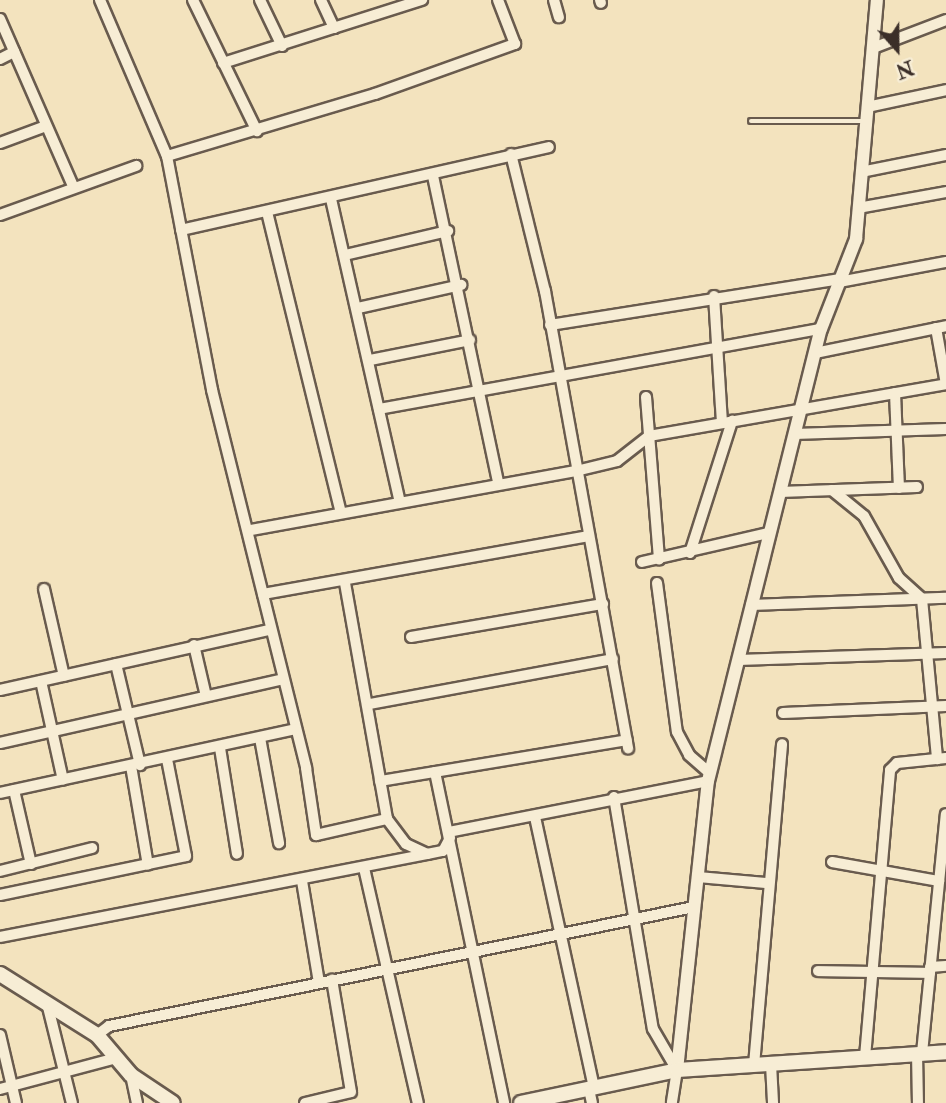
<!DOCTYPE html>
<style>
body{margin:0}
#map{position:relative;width:946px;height:1103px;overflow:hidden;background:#f3e3be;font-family:"IM FELL Double Pica",serif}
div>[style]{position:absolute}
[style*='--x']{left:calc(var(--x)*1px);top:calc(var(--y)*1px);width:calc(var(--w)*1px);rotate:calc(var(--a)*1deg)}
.roads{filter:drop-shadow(2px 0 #695b4e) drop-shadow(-2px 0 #695b4e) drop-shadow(0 2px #695b4e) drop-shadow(0 -2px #695b4e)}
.service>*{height:4.5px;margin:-2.25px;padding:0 2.25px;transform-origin:2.25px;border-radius:2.25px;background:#f7edd5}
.minor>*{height:10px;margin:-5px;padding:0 5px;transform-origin:5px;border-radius:5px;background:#f7edd5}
.tertiary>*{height:12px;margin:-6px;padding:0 6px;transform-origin:6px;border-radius:6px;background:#f7edd5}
.secondary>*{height:14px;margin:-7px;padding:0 7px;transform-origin:7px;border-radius:7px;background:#f7edd5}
span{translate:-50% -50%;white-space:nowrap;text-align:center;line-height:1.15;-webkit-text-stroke:5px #f7edd5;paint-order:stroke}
.north{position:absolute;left:862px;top:14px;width:70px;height:70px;-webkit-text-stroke:5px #f7edd5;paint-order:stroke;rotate:159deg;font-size:19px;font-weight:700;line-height:28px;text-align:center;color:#3b2e28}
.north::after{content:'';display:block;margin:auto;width:24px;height:32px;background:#3b2e28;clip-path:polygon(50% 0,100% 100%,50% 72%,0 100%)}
</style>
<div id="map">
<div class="roads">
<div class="service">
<div style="--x:751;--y:121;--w:114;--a:0"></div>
</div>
<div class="minor">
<div style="--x:100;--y:0;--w:170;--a:66.8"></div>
<div style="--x:167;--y:156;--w:238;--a:79.1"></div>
<div style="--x:212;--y:390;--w:390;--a:76"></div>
<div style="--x:306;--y:768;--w:68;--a:81.5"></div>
<div style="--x:316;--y:835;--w:73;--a:-12.7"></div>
<div style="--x:387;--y:819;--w:31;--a:53"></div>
<div style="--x:406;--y:844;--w:23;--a:25"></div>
<div style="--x:427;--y:854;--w:16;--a:-11"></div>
<div style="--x:443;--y:851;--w:15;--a:-62"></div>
<div style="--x:193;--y:0;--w:146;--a:64"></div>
<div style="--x:260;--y:0;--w:51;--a:64.4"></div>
<div style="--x:321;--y:0;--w:31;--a:65"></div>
<div style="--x:554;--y:0;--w:18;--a:74"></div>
<div style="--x:600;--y:0;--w:3;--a:72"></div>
<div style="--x:0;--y:19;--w:184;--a:66.4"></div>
<div style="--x:873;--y:48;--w:78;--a:-21"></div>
<div style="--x:0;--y:59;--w:16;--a:-27"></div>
<div style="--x:223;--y:63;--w:209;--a:-17.6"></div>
<div style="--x:867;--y:107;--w:81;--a:-12.1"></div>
<div style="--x:0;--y:143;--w:49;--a:-20.3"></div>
<div style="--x:511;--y:154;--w:141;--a:76.1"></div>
<div style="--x:545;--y:291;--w:465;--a:79.7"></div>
<div style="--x:167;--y:156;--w:217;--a:-16.6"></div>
<div style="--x:375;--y:94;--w:149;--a:-19.7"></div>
<div style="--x:515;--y:44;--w:47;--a:-111.1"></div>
<div style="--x:861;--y:172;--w:87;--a:-11.3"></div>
<div style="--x:433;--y:176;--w:314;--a:78"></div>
<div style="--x:331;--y:199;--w:311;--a:77.2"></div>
<div style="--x:858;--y:208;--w:89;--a:-10.3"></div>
<div style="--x:267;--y:212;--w:310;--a:76.2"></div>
<div style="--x:0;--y:215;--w:145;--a:-19.8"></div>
<div style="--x:181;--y:230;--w:377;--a:-12.7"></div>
<div style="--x:345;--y:255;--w:106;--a:-13.1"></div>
<div style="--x:839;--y:282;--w:109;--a:-10.6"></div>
<div style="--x:714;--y:296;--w:127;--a:86.4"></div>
<div style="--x:358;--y:308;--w:106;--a:-12.6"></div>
<div style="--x:550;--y:325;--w:294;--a:-9"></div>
<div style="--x:936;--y:328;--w:57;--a:79.9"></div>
<div style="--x:815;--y:353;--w:134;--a:-11.6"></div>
<div style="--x:370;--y:360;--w:102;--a:-11.3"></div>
<div style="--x:895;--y:393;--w:95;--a:87.6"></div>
<div style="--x:646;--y:397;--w:163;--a:85.4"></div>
<div style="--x:379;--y:409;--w:449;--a:-10.3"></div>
<div style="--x:794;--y:434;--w:152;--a:-1.9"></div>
<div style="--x:832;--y:490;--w:41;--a:39.1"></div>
<div style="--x:864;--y:516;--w:71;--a:60.6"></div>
<div style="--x:899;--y:578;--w:31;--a:42"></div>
<div style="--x:922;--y:599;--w:161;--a:84.6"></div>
<div style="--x:780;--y:492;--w:137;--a:-2.1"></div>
<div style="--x:251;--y:530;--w:330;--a:-10.3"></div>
<div style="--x:576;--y:471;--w:42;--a:-13.7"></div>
<div style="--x:617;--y:461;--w:41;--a:-38"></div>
<div style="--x:649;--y:436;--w:302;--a:-9.9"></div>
<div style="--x:690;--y:553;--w:139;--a:-72.3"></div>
<div style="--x:642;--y:562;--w:130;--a:-12.9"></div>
<div style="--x:345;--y:583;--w:240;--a:79.9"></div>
<div style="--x:657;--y:583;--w:150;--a:82.4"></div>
<div style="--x:677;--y:732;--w:26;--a:62"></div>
<div style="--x:689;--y:755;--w:28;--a:41"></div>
<div style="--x:44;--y:589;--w:89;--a:77.1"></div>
<div style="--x:263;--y:594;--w:331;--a:-10.1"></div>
<div style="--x:751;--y:605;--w:195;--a:-2.1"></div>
<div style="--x:411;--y:637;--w:195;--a:-9.8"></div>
<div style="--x:194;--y:645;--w:52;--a:76.8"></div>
<div style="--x:738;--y:660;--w:208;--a:-1.9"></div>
<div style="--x:116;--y:664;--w:104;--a:76.6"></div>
<div style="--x:41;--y:681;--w:101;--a:77.5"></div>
<div style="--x:0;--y:690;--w:276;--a:-12.6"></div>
<div style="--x:370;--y:704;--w:247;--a:-10.5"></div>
<div style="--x:783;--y:713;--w:163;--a:-2.5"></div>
<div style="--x:260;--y:738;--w:107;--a:79.7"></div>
<div style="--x:0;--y:743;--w:287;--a:-12.7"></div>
<div style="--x:220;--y:748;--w:107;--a:80.9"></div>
<div style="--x:131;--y:766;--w:100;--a:80.3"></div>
<div style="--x:435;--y:772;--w:338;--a:78.2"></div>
<div style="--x:380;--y:781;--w:250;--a:-9.4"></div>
<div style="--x:14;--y:790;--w:76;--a:77.1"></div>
<div style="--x:0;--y:793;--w:302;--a:-12.2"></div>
<div style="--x:614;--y:797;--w:235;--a:80.5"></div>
<div style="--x:653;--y:1029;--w:48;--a:59.7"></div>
<div style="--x:677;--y:1070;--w:33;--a:99"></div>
<div style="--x:535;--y:817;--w:277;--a:77.7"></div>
<div style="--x:449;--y:832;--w:264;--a:-11.1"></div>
<div style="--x:832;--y:862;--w:109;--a:10.1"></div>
<div style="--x:364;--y:868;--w:241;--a:77.1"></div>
<div style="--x:0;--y:871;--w:95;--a:-14"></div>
<div style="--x:698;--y:877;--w:68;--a:5"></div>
<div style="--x:302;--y:881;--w:103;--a:80.5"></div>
<div style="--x:0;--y:895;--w:190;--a:-11.8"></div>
<div style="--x:186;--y:856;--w:99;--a:-101.1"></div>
<div style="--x:0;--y:937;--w:435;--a:-11"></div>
<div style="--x:930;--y:967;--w:16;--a:-4"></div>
<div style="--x:818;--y:971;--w:112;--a:1"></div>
<div style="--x:47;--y:1003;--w:103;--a:76"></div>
<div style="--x:0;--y:1035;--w:70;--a:76.8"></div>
<div style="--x:97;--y:1035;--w:15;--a:-37"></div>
<div style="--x:109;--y:1026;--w:597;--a:-11.5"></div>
<div style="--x:917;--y:1053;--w:50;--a:88.9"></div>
<div style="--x:922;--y:1053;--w:240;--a:-84.3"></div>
<div style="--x:865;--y:1057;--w:288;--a:-85"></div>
<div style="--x:890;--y:770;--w:10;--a:-45"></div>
<div style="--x:897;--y:763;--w:49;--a:-5.8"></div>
<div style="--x:771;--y:1064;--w:39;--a:87"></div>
<div style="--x:754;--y:1065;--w:322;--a:-85"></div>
<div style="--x:131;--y:1075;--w:29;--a:78"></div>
<div style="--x:0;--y:1089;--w:117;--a:-14.9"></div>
<div style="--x:589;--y:1089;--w:14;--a:78"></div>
<div style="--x:305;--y:1103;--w:47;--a:-13.4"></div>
<div style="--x:351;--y:1092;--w:114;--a:-99.6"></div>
</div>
<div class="tertiary">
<div style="--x:677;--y:1070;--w:291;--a:-83.9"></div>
<div style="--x:708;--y:781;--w:466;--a:-76"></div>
<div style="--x:821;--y:329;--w:97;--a:-68.7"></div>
<div style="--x:856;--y:239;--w:240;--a:-85"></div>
</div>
<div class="secondary">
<div style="--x:0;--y:974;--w:115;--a:32.2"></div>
<div style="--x:97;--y:1035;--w:52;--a:49.6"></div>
<div style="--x:131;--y:1075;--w:50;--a:33.7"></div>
<div style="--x:521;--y:1103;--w:159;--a:-11.9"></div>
<div style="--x:677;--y:1070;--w:270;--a:-3.8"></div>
</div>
</div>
<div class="north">N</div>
</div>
